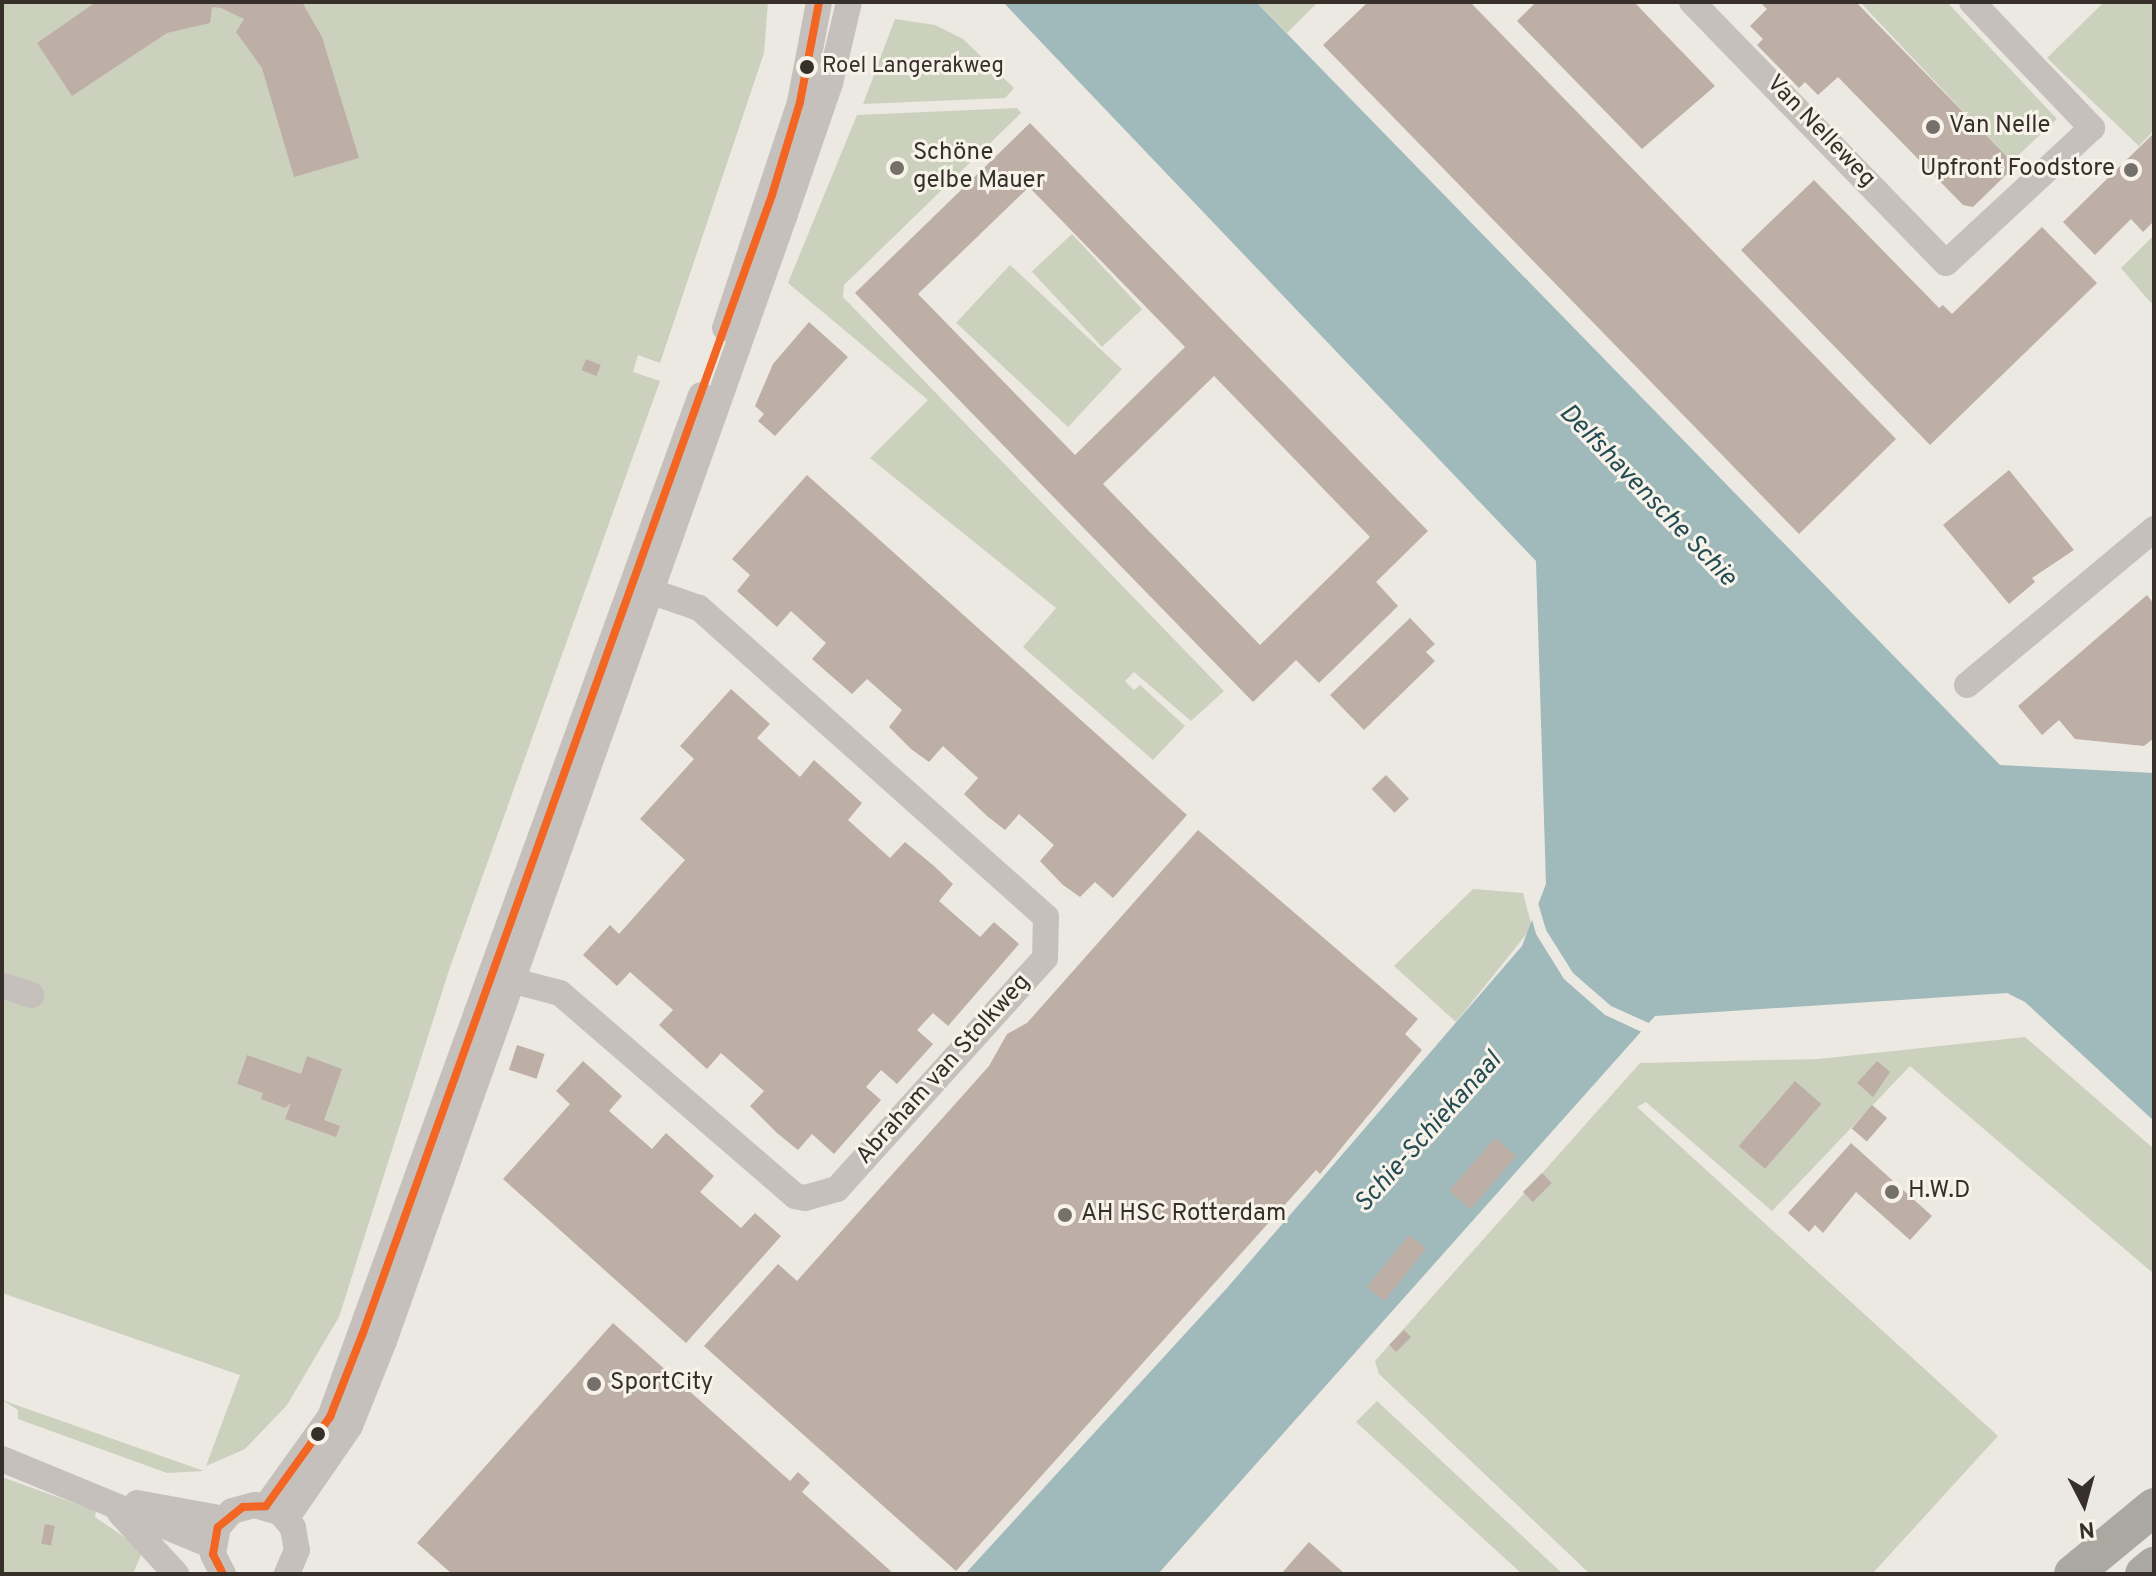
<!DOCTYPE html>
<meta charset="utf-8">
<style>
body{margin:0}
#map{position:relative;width:2156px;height:1576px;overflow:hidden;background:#ece8e2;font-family:Overpass,sans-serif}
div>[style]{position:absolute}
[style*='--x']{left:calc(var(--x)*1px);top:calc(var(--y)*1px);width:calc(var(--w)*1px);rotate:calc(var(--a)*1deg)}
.green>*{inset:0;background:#ccd1be;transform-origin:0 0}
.water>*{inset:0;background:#a0b9bb}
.pier>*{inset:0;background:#ece8e2}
.building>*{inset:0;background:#beafa6;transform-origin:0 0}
.minor>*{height:26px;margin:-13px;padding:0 13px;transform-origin:13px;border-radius:13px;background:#c5c0bb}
.highway>*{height:38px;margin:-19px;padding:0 19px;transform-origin:19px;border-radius:19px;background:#aba7a1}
.bus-1>*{height:8px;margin:-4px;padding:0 4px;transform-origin:4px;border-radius:4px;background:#f26522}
.dots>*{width:22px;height:22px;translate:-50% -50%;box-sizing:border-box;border:4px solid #f8f3ea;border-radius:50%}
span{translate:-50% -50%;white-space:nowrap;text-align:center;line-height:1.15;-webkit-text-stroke:6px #f8f3ea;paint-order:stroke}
.bus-label{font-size:22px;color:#362f2a}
.left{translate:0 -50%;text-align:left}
.poi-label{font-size:24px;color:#362f2a}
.right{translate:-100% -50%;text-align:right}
.street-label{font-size:24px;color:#362f2a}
.water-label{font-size:26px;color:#234c53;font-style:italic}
.frame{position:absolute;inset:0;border:4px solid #362f2a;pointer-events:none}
.north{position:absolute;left:2044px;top:1464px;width:80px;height:80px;-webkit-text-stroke:6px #f8f3ea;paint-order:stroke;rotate:174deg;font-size:22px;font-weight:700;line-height:32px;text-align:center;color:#362f2a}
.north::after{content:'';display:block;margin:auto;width:28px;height:36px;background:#362f2a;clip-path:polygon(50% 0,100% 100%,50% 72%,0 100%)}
</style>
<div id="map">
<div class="green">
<div style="clip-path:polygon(2px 2px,768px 2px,764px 53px,660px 363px,638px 355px,633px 372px,660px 381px,449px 970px,339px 1317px,287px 1405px,245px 1449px,206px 1466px,240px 1375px,2px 1293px)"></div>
<div style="clip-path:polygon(1256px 2px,1318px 2px,1287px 33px)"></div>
<div style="clip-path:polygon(1860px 2px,1947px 2px,2057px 119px,2011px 162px)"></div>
<div style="clip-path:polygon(2104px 2px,2154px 2px,2154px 130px,2139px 146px,2047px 58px)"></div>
<div style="clip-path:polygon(895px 19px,935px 25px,963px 39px,1014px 88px,1005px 98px,863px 104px)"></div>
<div style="clip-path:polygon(1017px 108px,1021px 113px,844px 285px,843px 297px,1224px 691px,1191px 721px,1134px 672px,1125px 681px,1134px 690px,1140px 685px,1185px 726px,1153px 760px,1023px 647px,1056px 608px,870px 458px,928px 400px,788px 283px,857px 115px)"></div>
<div style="left:1072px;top:234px;width:103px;height:55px;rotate:47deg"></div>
<div style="clip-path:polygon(2154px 235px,2154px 300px,2151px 303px,2121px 268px)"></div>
<div style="left:1010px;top:265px;width:153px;height:79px;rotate:43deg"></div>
<div style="clip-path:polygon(1473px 889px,1523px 893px,1532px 927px,1456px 1022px,1394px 966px)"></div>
<div style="clip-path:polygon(2025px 1037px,2154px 1149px,2154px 1274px,1910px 1066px,1772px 1211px,1646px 1102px,1637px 1107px,1998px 1436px,1872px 1574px,1590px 1574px,1379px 1374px,1375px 1361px,1640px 1063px,1818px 1059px)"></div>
<div style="clip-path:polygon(2px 1400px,204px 1471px,167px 1473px,18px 1419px,18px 1410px)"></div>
<div style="clip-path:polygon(1377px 1401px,1563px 1574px,1522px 1574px,1356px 1422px)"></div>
<div style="clip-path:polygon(2px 1477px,96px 1511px,95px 1517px,143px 1550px,133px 1574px,2px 1574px)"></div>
</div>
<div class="water">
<div style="clip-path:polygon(1003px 2px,1256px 2px,2000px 765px,2154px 773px,2154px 1121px,2025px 1002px,2007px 993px,1655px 1016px,1158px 1574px,965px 1574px,1227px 1288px,1522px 946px,1546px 884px,1536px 561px)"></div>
</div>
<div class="pier">
<div style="clip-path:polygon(1536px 896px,1546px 930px,1573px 973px,1611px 1006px,1651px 1024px,1644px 1033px,1605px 1015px,1564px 979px,1536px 934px,1530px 912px)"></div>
</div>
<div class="building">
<div style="clip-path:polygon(96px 2px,302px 2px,322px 37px,359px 158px,294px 177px,262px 68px,236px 32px,244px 19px,221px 8px,212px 7px,210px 23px,167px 33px,72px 96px,37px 43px)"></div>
<div style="clip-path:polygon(1368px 2px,1470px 2px,1896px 439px,1799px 534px,1323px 45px)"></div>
<div style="clip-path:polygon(1536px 2px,1634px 2px,1715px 86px,1642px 149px,1517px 21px)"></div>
<div style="clip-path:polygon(1760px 2px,1856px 2px,2010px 160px,2011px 170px,1973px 207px,1963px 205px,1838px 77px,1818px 95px,1805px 82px,1799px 88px,1757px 45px,1763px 39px,1750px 26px,1767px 9px)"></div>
<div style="clip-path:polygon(evenodd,1030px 123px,1428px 531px,1376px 582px,1398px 606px,1319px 683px,1296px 660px,1253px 702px,855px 293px,1030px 123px,1029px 187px,1185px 347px,1075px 455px,918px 294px,1029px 187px,1030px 123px,1214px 376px,1370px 537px,1260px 645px,1103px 484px,1214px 376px)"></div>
<div style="clip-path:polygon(2154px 133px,2154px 221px,2143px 232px,2131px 219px,2095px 255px,2063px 222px)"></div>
<div style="clip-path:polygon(1814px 180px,1939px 308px,1943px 305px,1952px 314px,2042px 227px,2097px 283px,1930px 445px,1741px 250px)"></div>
<div style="clip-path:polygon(809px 322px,848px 357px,775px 436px,758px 421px,764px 414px,755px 406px,773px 364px)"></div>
<div style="left:586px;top:359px;width:16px;height:12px;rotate:22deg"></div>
<div style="clip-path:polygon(2009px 470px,2074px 550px,2032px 578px,2035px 582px,2009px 604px,1943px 525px)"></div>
<div style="clip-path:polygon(807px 475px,1187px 815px,1113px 898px,1095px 882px,1080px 897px,1063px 885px,1040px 861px,1054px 845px,1019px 814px,1005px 830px,987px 816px,964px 794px,978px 778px,943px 746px,929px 762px,911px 749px,889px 727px,902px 710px,867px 679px,852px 694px,812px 659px,826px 643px,791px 611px,777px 627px,737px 591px,750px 575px,732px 559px)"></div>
<div style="clip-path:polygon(2147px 595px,2154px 604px,2154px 738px,2144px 746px,2075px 739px,2059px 720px,2042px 735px,2018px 706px)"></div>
<div style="clip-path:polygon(1410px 618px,1435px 644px,1426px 652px,1435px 661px,1364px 730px,1330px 695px)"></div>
<div style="clip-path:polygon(731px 689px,770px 724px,757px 738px,800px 777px,814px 760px,862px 803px,848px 820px,890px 858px,905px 842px,934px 866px,953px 884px,939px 901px,980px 937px,994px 922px,1019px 944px,948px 1026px,933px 1013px,917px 1030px,933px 1044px,897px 1084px,881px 1070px,866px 1087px,881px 1100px,834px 1154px,812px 1134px,798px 1150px,777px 1133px,750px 1106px,764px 1091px,721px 1053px,707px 1069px,659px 1025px,673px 1010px,630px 972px,617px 986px,583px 955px,610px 925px,619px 934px,685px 860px,640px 819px,694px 759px,680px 746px)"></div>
<div style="left:1386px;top:775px;width:33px;height:20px;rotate:46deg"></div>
<div style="clip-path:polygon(1198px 830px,1418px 1019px,1405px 1034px,1422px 1050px,1320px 1174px,1316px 1170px,956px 1571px,704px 1346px,778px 1264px,797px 1281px,989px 1066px,1007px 1034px,1027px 1023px)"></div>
<div style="left:517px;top:1045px;width:29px;height:26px;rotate:18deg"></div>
<div style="clip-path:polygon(247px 1055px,301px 1074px,307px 1056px,342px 1069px,324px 1120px,340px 1126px,336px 1137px,285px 1119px,291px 1103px,285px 1108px,261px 1099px,263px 1093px,237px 1084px)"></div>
<div style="clip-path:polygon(583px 1061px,622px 1096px,609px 1111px,652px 1149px,666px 1133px,714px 1176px,700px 1192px,741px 1228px,755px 1213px,781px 1236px,686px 1343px,503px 1179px,570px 1104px,556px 1091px)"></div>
<div style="clip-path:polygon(1877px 1061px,1890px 1072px,1873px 1097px,1857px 1083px)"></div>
<div style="left:1795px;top:1081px;width:35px;height:86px;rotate:41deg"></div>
<div style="left:1872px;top:1105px;width:20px;height:31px;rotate:41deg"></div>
<div style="left:1495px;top:1138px;width:28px;height:70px;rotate:41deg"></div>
<div style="clip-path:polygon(1851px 1143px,1932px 1216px,1910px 1240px,1856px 1192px,1823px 1233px,1815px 1225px,1809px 1232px,1788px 1213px)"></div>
<div style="left:1542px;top:1173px;width:14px;height:27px;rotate:45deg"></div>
<div style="left:1409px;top:1235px;width:22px;height:67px;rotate:39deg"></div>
<div style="clip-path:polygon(613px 1323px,790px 1481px,798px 1472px,810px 1483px,802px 1492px,894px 1574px,452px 1574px,417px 1543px)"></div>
<div style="left:1404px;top:1330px;width:10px;height:21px;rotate:45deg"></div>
<div style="left:45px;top:1524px;width:10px;height:20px;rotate:11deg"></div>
<div style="clip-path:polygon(1309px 1542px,1345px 1574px,1281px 1574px)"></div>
</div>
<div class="minor">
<div style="--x:1692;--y:2;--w:364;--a:45.8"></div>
<div style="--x:1946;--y:263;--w:199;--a:-42.8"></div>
<div style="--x:2092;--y:128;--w:174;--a:-133.6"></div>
<div style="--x:725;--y:328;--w:238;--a:-71.6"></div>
<div style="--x:800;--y:102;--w:102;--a:-79.2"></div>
<div style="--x:1967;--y:685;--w:244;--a:-39.8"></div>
<div style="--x:495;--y:976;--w:67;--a:14.7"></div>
<div style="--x:560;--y:993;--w:311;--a:40.8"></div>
<div style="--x:795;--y:1196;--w:10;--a:11"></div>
<div style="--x:805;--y:1198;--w:33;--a:-16"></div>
<div style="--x:837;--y:1189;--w:311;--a:-48"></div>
<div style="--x:1045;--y:958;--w:41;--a:-88.6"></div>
<div style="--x:1046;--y:917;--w:465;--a:-138.3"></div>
<div style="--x:699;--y:608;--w:68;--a:-161"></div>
<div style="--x:2;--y:985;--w:31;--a:19"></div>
<div style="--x:2;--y:1459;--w:228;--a:22.4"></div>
<div style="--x:137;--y:1503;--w:88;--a:10.4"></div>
<div style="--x:266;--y:1506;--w:110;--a:-54.3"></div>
<div style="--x:330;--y:1417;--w:1087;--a:-70.05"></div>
<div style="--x:120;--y:1513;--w:83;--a:47.4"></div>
<div style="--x:286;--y:1519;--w:113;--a:-55.5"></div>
<div style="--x:350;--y:1426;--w:92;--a:-68.2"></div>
<div style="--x:384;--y:1341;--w:1196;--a:-70.41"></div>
<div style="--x:785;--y:214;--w:139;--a:-71"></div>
<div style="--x:830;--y:83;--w:83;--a:-76.8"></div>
<div style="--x:223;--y:1574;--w:22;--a:-117"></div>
<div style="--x:213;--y:1554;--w:27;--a:-80"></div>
<div style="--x:218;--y:1527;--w:21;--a:-49"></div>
<div style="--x:232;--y:1511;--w:24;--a:-15"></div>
<div style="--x:255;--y:1505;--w:27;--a:17"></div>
<div style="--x:281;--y:1513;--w:19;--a:51"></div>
<div style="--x:293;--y:1528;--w:22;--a:80"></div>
<div style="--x:297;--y:1550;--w:26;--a:113"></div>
</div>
<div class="highway">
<div style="--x:2073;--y:1574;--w:105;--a:-39.6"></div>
<div style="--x:2144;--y:1574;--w:13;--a:-39"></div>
</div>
<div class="bus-1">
<div style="--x:223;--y:1574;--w:22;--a:-117"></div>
<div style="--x:213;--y:1554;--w:27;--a:-80"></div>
<div style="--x:218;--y:1527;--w:32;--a:-39"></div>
<div style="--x:243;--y:1507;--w:23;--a:-2"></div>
<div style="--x:266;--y:1506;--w:110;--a:-54.3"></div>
<div style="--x:330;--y:1417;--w:90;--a:-68.6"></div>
<div style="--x:363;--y:1333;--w:1209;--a:-70.23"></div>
<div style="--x:772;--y:195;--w:97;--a:-73.2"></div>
<div style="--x:800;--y:102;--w:102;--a:-79.2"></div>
</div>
<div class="dots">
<div style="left:807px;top:67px;background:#362f2a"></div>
<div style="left:1933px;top:127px;background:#76706a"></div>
<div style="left:897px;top:168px;background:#76706a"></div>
<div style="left:2131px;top:170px;background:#76706a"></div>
<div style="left:1892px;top:1192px;background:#76706a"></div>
<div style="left:1065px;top:1215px;background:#76706a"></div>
<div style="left:594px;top:1384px;background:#76706a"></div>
<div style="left:318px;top:1434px;background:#362f2a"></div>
</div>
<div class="bus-label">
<span class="left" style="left:822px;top:67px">Roel Langerakweg</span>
</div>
<div class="poi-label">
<span class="left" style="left:1949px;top:127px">Van Nelle</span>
<span class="left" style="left:913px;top:168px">Schöne<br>gelbe Mauer</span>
<span class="right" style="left:2115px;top:170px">Upfront Foodstore</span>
<span class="left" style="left:1908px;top:1192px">H.W.D</span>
<span class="left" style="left:1081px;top:1215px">AH HSC Rotterdam</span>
<span class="left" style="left:610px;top:1384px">SportCity</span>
</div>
<div class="street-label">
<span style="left:1820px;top:132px;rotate:46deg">Van Nelleweg</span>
<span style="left:944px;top:1070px;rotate:-48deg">Abraham van Stolkweg</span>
</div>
<div class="water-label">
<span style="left:1647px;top:496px;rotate:46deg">Delfshavensche Schie</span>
<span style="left:1429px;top:1133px;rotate:-48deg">Schie-Schiekanaal</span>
</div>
<div class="frame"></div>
<div class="north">N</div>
</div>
